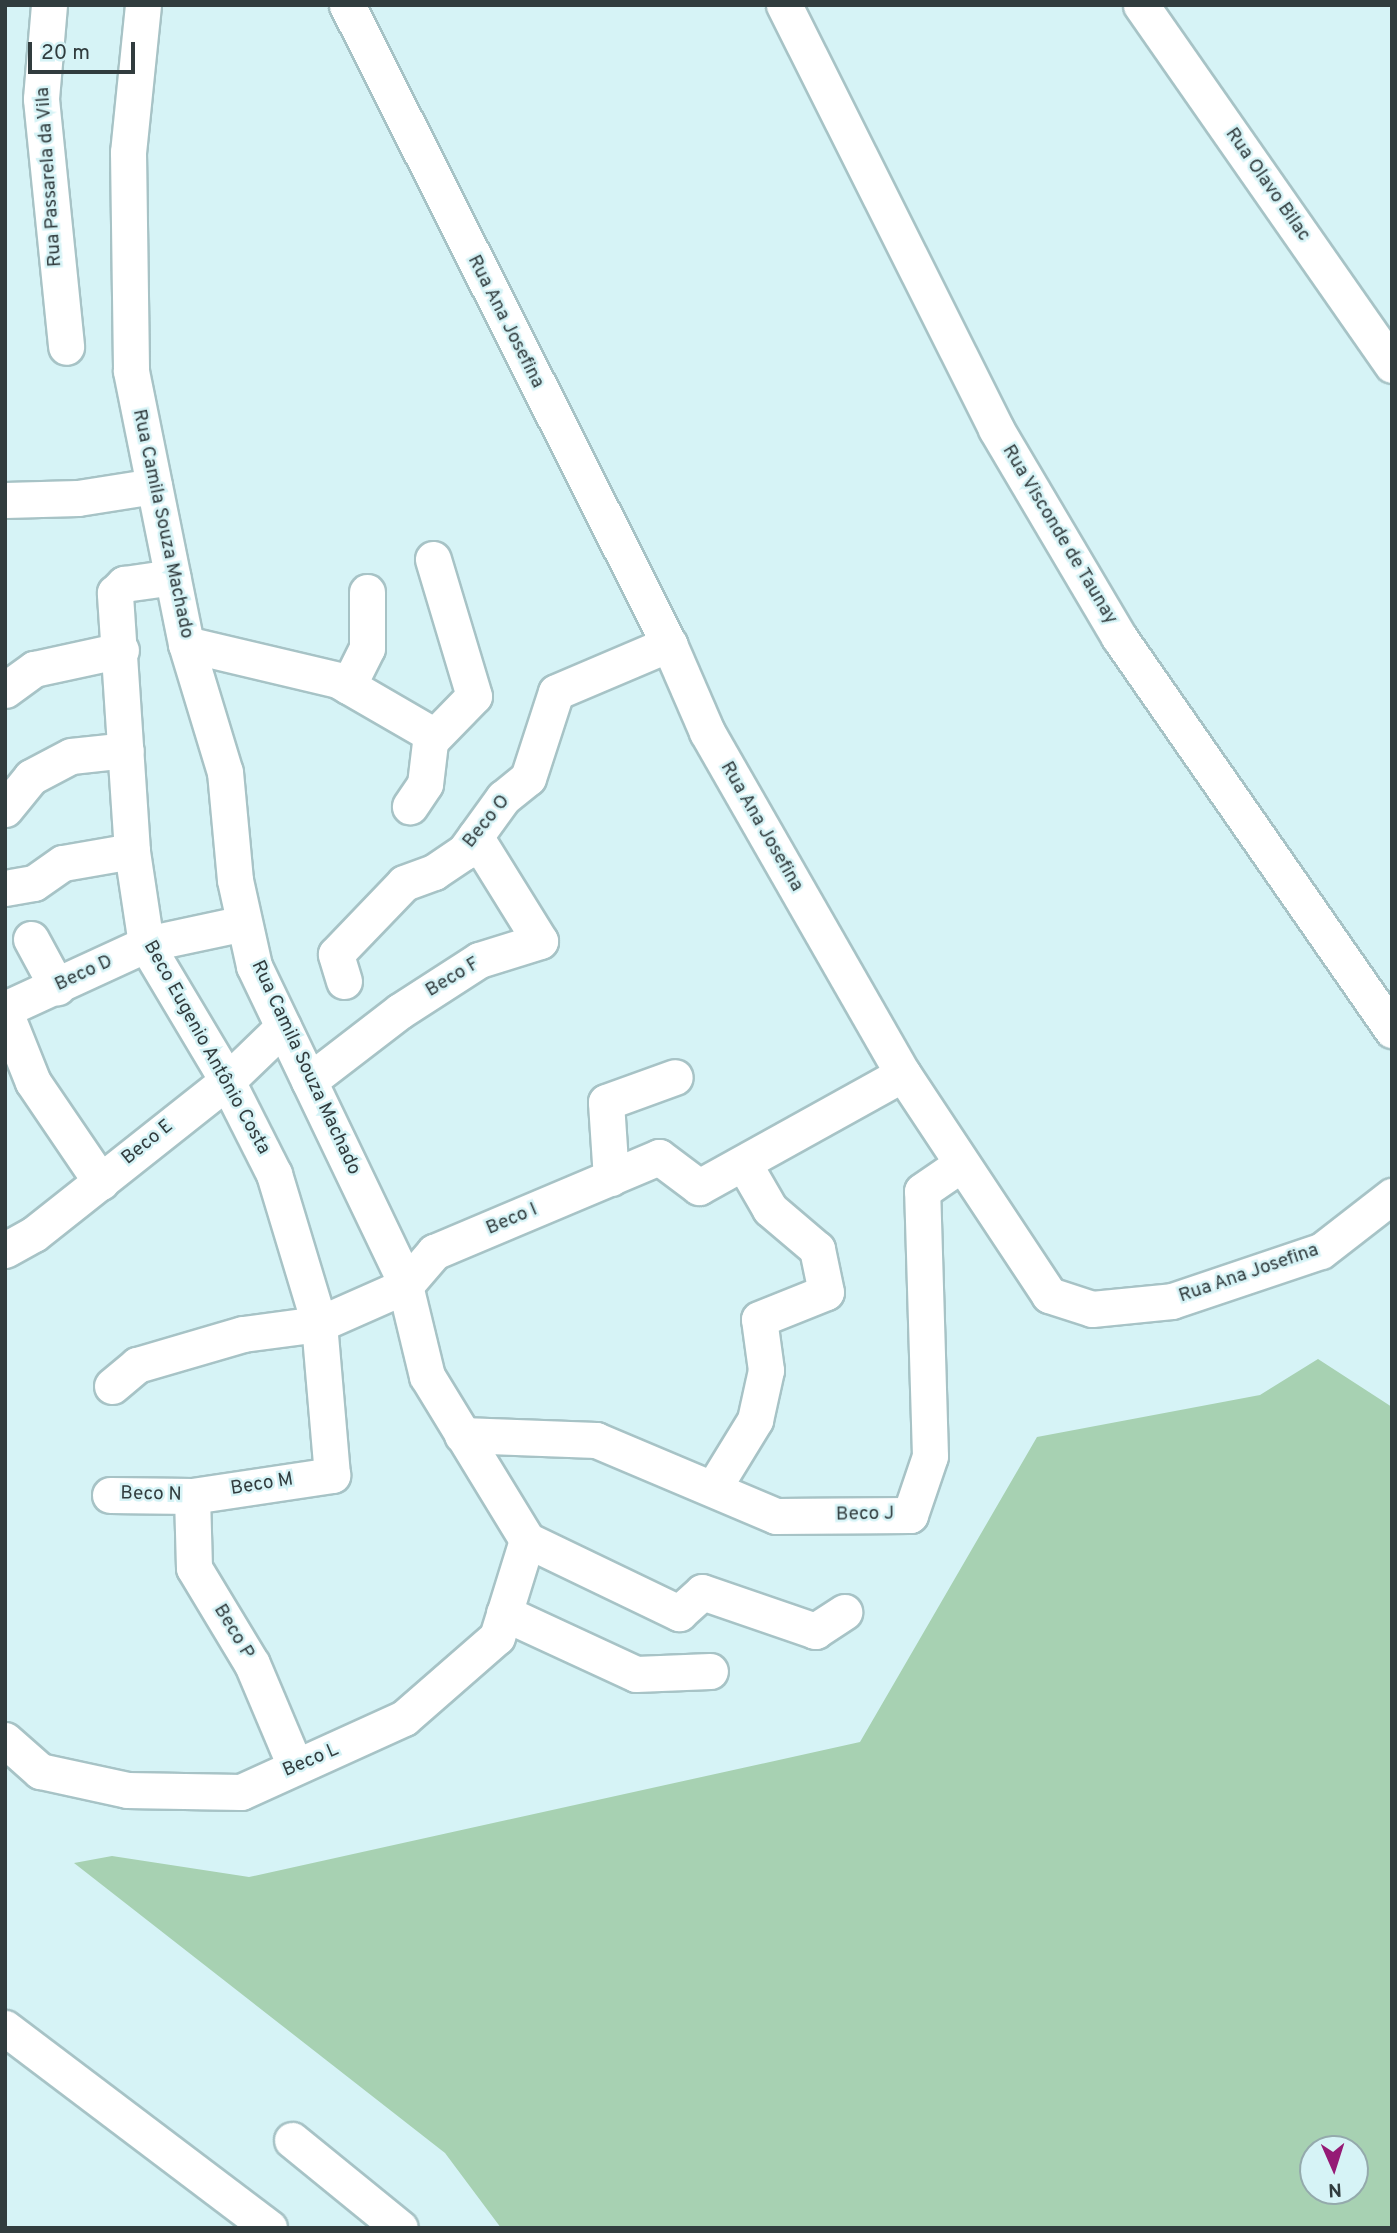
<!DOCTYPE html>
<meta charset="utf-8">
<style>
body{margin:0}
#map{position:relative;width:1397px;height:2233px;overflow:hidden;background:#d6f3f6;font-family:Overpass,sans-serif}
div>[style]{position:absolute}
[style*='--x']{left:calc(var(--x)*1px);top:calc(var(--y)*1px);width:calc(var(--w)*1px);rotate:calc(var(--a)*1deg)}
.green>*{inset:0;background:#a7d1b2}
.roads{filter:drop-shadow(2px 0 #a7c3c6) drop-shadow(-2px 0 #a7c3c6) drop-shadow(0 2px #a7c3c6) drop-shadow(0 -2px #a7c3c6)}
.minor>*{height:35px;margin:-17.5px;padding:0 17.5px;transform-origin:17.5px;border-radius:17.5px;background:#fff}
span{translate:-50% -50%;white-space:nowrap;text-align:center;line-height:1.15;-webkit-text-stroke:5px #d6f3f6;paint-order:stroke}
.street-label{font-size:19px;color:#313c3e}
.frame{position:absolute;inset:0;border:7px solid #313c3e;pointer-events:none}
.north{position:absolute;left:1299px;top:2135px;width:70px;height:70px;box-sizing:border-box;background:#d6f3f6;border:2px solid #94aaac;border-radius:50%;rotate:177deg;font-size:19px;font-weight:700;line-height:28px;text-align:center;color:#313c3e}
.north::after{content:'';display:block;margin:auto;width:24px;height:32px;background:#951a75;clip-path:polygon(50% 0,100% 100%,50% 72%,0 100%)}
.scale{position:absolute;left:28px;top:42px;width:107px;height:32px;box-sizing:border-box;border:4px solid #313c3e;border-top:0;padding-left:9px;font-size:21px;line-height:24px;white-space:nowrap;color:#313c3e;-webkit-text-stroke:5px #d6f3f6;paint-order:stroke}
</style>
<div id="map">
<div class="green">
<div style="clip-path:polygon(evenodd,1318px 1359px,1392px 1407px,1392px 2228px,501px 2228px,445px 2153px,74px 1863px,112px 1856px,249px 1877px,860px 1742px,1037px 1437px,1260px 1395px,1318px 1359px,1313px 2149px,1355px 2149px,1355px 2191px,1313px 2191px,1313px 2149px)"></div>
</div>
<div class="roads">
<div class="minor">
<div style="--x:49;--y:5;--w:94;--a:94.9"></div>
<div style="--x:41;--y:99;--w:249;--a:84.2"></div>
<div style="--x:143;--y:5;--w:148;--a:95.8"></div>
<div style="--x:128;--y:152;--w:219;--a:89.2"></div>
<div style="--x:131;--y:371;--w:278;--a:78.6"></div>
<div style="--x:186;--y:644;--w:134;--a:73.1"></div>
<div style="--x:225;--y:772;--w:108;--a:84.7"></div>
<div style="--x:235;--y:880;--w:88;--a:77.5"></div>
<div style="--x:254;--y:966;--w:345;--a:64.4"></div>
<div style="--x:403;--y:1277;--w:102;--a:76.4"></div>
<div style="--x:427;--y:1376;--w:192;--a:58.6"></div>
<div style="--x:527;--y:1540;--w:169;--a:25.7"></div>
<div style="--x:679;--y:1613;--w:31;--a:-42"></div>
<div style="--x:702;--y:1592;--w:120;--a:19"></div>
<div style="--x:815;--y:1631;--w:35;--a:-33"></div>
<div style="--x:347;--y:5;--w:716;--a:63.26"></div>
<div style="--x:669;--y:644;--w:96;--a:66.6"></div>
<div style="--x:707;--y:732;--w:394;--a:60.2"></div>
<div style="--x:903;--y:1074;--w:265;--a:56.5"></div>
<div style="--x:1049;--y:1295;--w:45;--a:18"></div>
<div style="--x:1092;--y:1309;--w:80;--a:-5.7"></div>
<div style="--x:1172;--y:1301;--w:157;--a:-18.6"></div>
<div style="--x:1321;--y:1251;--w:90;--a:-37.8"></div>
<div style="--x:784;--y:5;--w:474;--a:63.4"></div>
<div style="--x:996;--y:429;--w:242;--a:59.4"></div>
<div style="--x:1119;--y:637;--w:479;--a:55.2"></div>
<div style="--x:1141;--y:5;--w:439;--a:55.1"></div>
<div style="--x:5;--y:500;--w:73;--a:-1.6"></div>
<div style="--x:78;--y:498;--w:77;--a:-9"></div>
<div style="--x:186;--y:644;--w:156;--a:13.3"></div>
<div style="--x:338;--y:680;--w:108;--a:30.1"></div>
<div style="--x:431;--y:734;--w:50;--a:96.8"></div>
<div style="--x:425;--y:784;--w:27;--a:124"></div>
<div style="--x:348;--y:686;--w:42;--a:-63.4"></div>
<div style="--x:367;--y:648;--w:56;--a:-90"></div>
<div style="--x:5;--y:690;--w:36;--a:-36"></div>
<div style="--x:34;--y:669;--w:89;--a:-12.3"></div>
<div style="--x:432;--y:739;--w:60;--a:-45.7"></div>
<div style="--x:474;--y:696;--w:143;--a:-106.7"></div>
<div style="--x:5;--y:809;--w:41;--a:-50.9"></div>
<div style="--x:31;--y:777;--w:45;--a:-27.7"></div>
<div style="--x:71;--y:756;--w:55;--a:-6.2"></div>
<div style="--x:5;--y:888;--w:29;--a:-10"></div>
<div style="--x:34;--y:883;--w:35;--a:-35"></div>
<div style="--x:63;--y:863;--w:70;--a:-9.9"></div>
<div style="--x:31;--y:939;--w:55;--a:61.6"></div>
<div style="--x:344;--y:981;--w:28;--a:-107"></div>
<div style="--x:336;--y:954;--w:98;--a:-46.2"></div>
<div style="--x:404;--y:883;--w:32;--a:-20"></div>
<div style="--x:434;--y:872;--w:36;--a:-34"></div>
<div style="--x:464;--y:852;--w:67;--a:-54.2"></div>
<div style="--x:503;--y:798;--w:32;--a:-39"></div>
<div style="--x:528;--y:778;--w:90;--a:-72"></div>
<div style="--x:556;--y:692;--w:123;--a:-23"></div>
<div style="--x:5;--y:1009;--w:155;--a:-24.7"></div>
<div style="--x:146;--y:944;--w:100;--a:-12.1"></div>
<div style="--x:5;--y:1012;--w:75;--a:68.2"></div>
<div style="--x:33;--y:1082;--w:121;--a:55.8"></div>
<div style="--x:309;--y:1081;--w:115;--a:-37.6"></div>
<div style="--x:400;--y:1011;--w:94;--a:-32.8"></div>
<div style="--x:479;--y:960;--w:64;--a:-17.3"></div>
<div style="--x:540;--y:941;--w:123;--a:-121.8"></div>
<div style="--x:611;--y:1178;--w:76;--a:-93.8"></div>
<div style="--x:606;--y:1102;--w:73;--a:-19.9"></div>
<div style="--x:5;--y:1250;--w:33;--a:-29"></div>
<div style="--x:34;--y:1234;--w:246;--a:-38.4"></div>
<div style="--x:227;--y:1081;--w:78;--a:-44"></div>
<div style="--x:112;--y:1386;--w:33;--a:-40"></div>
<div style="--x:137;--y:1365;--w:110;--a:-16.3"></div>
<div style="--x:243;--y:1334;--w:77;--a:-7.5"></div>
<div style="--x:319;--y:1324;--w:94;--a:-23.8"></div>
<div style="--x:405;--y:1286;--w:45;--a:-49.5"></div>
<div style="--x:434;--y:1252;--w:244;--a:-22.9"></div>
<div style="--x:659;--y:1157;--w:50;--a:36.9"></div>
<div style="--x:699;--y:1187;--w:233;--a:-29"></div>
<div style="--x:462;--y:1435;--w:134;--a:2.1"></div>
<div style="--x:596;--y:1440;--w:195;--a:22.9"></div>
<div style="--x:776;--y:1516;--w:134;--a:-0.4"></div>
<div style="--x:910;--y:1515;--w:62;--a:-71.3"></div>
<div style="--x:930;--y:1456;--w:265;--a:-91.7"></div>
<div style="--x:922;--y:1191;--w:46;--a:-34.4"></div>
<div style="--x:714;--y:1487;--w:79;--a:-58.5"></div>
<div style="--x:755;--y:1420;--w:51;--a:-77.6"></div>
<div style="--x:766;--y:1370;--w:51;--a:-97.8"></div>
<div style="--x:759;--y:1319;--w:72;--a:-21.9"></div>
<div style="--x:826;--y:1292;--w:44;--a:-101.8"></div>
<div style="--x:817;--y:1249;--w:62;--a:-139.6"></div>
<div style="--x:770;--y:1209;--w:52;--a:-120"></div>
<div style="--x:110;--y:1495;--w:82;--a:0.7"></div>
<div style="--x:192;--y:1496;--w:142;--a:-8.5"></div>
<div style="--x:332;--y:1475;--w:153;--a:-94.9"></div>
<div style="--x:319;--y:1323;--w:156;--a:-106.8"></div>
<div style="--x:274;--y:1174;--w:111;--a:-116.8"></div>
<div style="--x:224;--y:1075;--w:152;--a:-120.8"></div>
<div style="--x:146;--y:944;--w:94;--a:-98.6"></div>
<div style="--x:132;--y:851;--w:259;--a:-93.8"></div>
<div style="--x:115;--y:593;--w:13;--a:-45"></div>
<div style="--x:124;--y:584;--w:49;--a:-8.1"></div>
<div style="--x:192;--y:1496;--w:72;--a:88.4"></div>
<div style="--x:194;--y:1568;--w:112;--a:58.9"></div>
<div style="--x:252;--y:1664;--w:111;--a:67.1"></div>
<div style="--x:504;--y:1613;--w:145;--a:24.8"></div>
<div style="--x:636;--y:1674;--w:74;--a:-2.3"></div>
<div style="--x:5;--y:1740;--w:47;--a:41.5"></div>
<div style="--x:40;--y:1771;--w:89;--a:12.3"></div>
<div style="--x:127;--y:1790;--w:114;--a:1"></div>
<div style="--x:241;--y:1792;--w:179;--a:-24.4"></div>
<div style="--x:404;--y:1718;--w:123;--a:-41.1"></div>
<div style="--x:497;--y:1637;--w:102;--a:-72.8"></div>
<div style="--x:5;--y:2028;--w:331;--a:37.1"></div>
<div style="--x:292;--y:2140;--w:139;--a:39.2"></div>
</div>
</div>
<div class="street-label">
<span style="left:50px;top:177px;rotate:-94deg">Rua Passarela da Vila</span>
<span style="left:1267px;top:185px;rotate:55deg">Rua Olavo Bilac</span>
<span style="left:505px;top:322px;rotate:63deg">Rua Ana Josefina</span>
<span style="left:162px;top:524px;rotate:78deg">Rua Camila Souza Machado</span>
<span style="left:1059px;top:535px;rotate:59deg">Rua Visconde de Taunay</span>
<span style="left:487px;top:822px;rotate:-51deg">Beco O</span>
<span style="left:761px;top:827px;rotate:60deg">Rua Ana Josefina</span>
<span style="left:84px;top:974px;rotate:-25deg">Beco D</span>
<span style="left:453px;top:978px;rotate:-31deg">Beco F</span>
<span style="left:206px;top:1048px;rotate:61deg">Beco Eugenio Antônio Costa</span>
<span style="left:305px;top:1068px;rotate:65deg">Rua Camila Souza Machado</span>
<span style="left:148px;top:1143px;rotate:-39deg">Beco E</span>
<span style="left:512px;top:1220px;rotate:-23deg">Beco I</span>
<span style="left:1249px;top:1274px;rotate:-19deg">Rua Ana Josefina</span>
<span style="left:262px;top:1485px;rotate:-9deg">Beco M</span>
<span style="left:151px;top:1495px;rotate:1deg">Beco N</span>
<span style="left:865px;top:1515px;rotate:-1deg">Beco J</span>
<span style="left:233px;top:1632px;rotate:59deg">Beco P</span>
<span style="left:311px;top:1761px;rotate:-23deg">Beco L</span>
</div>
<div class="frame"></div>
<div class="north">N</div>
<div class="scale">20 m</div>
</div>
